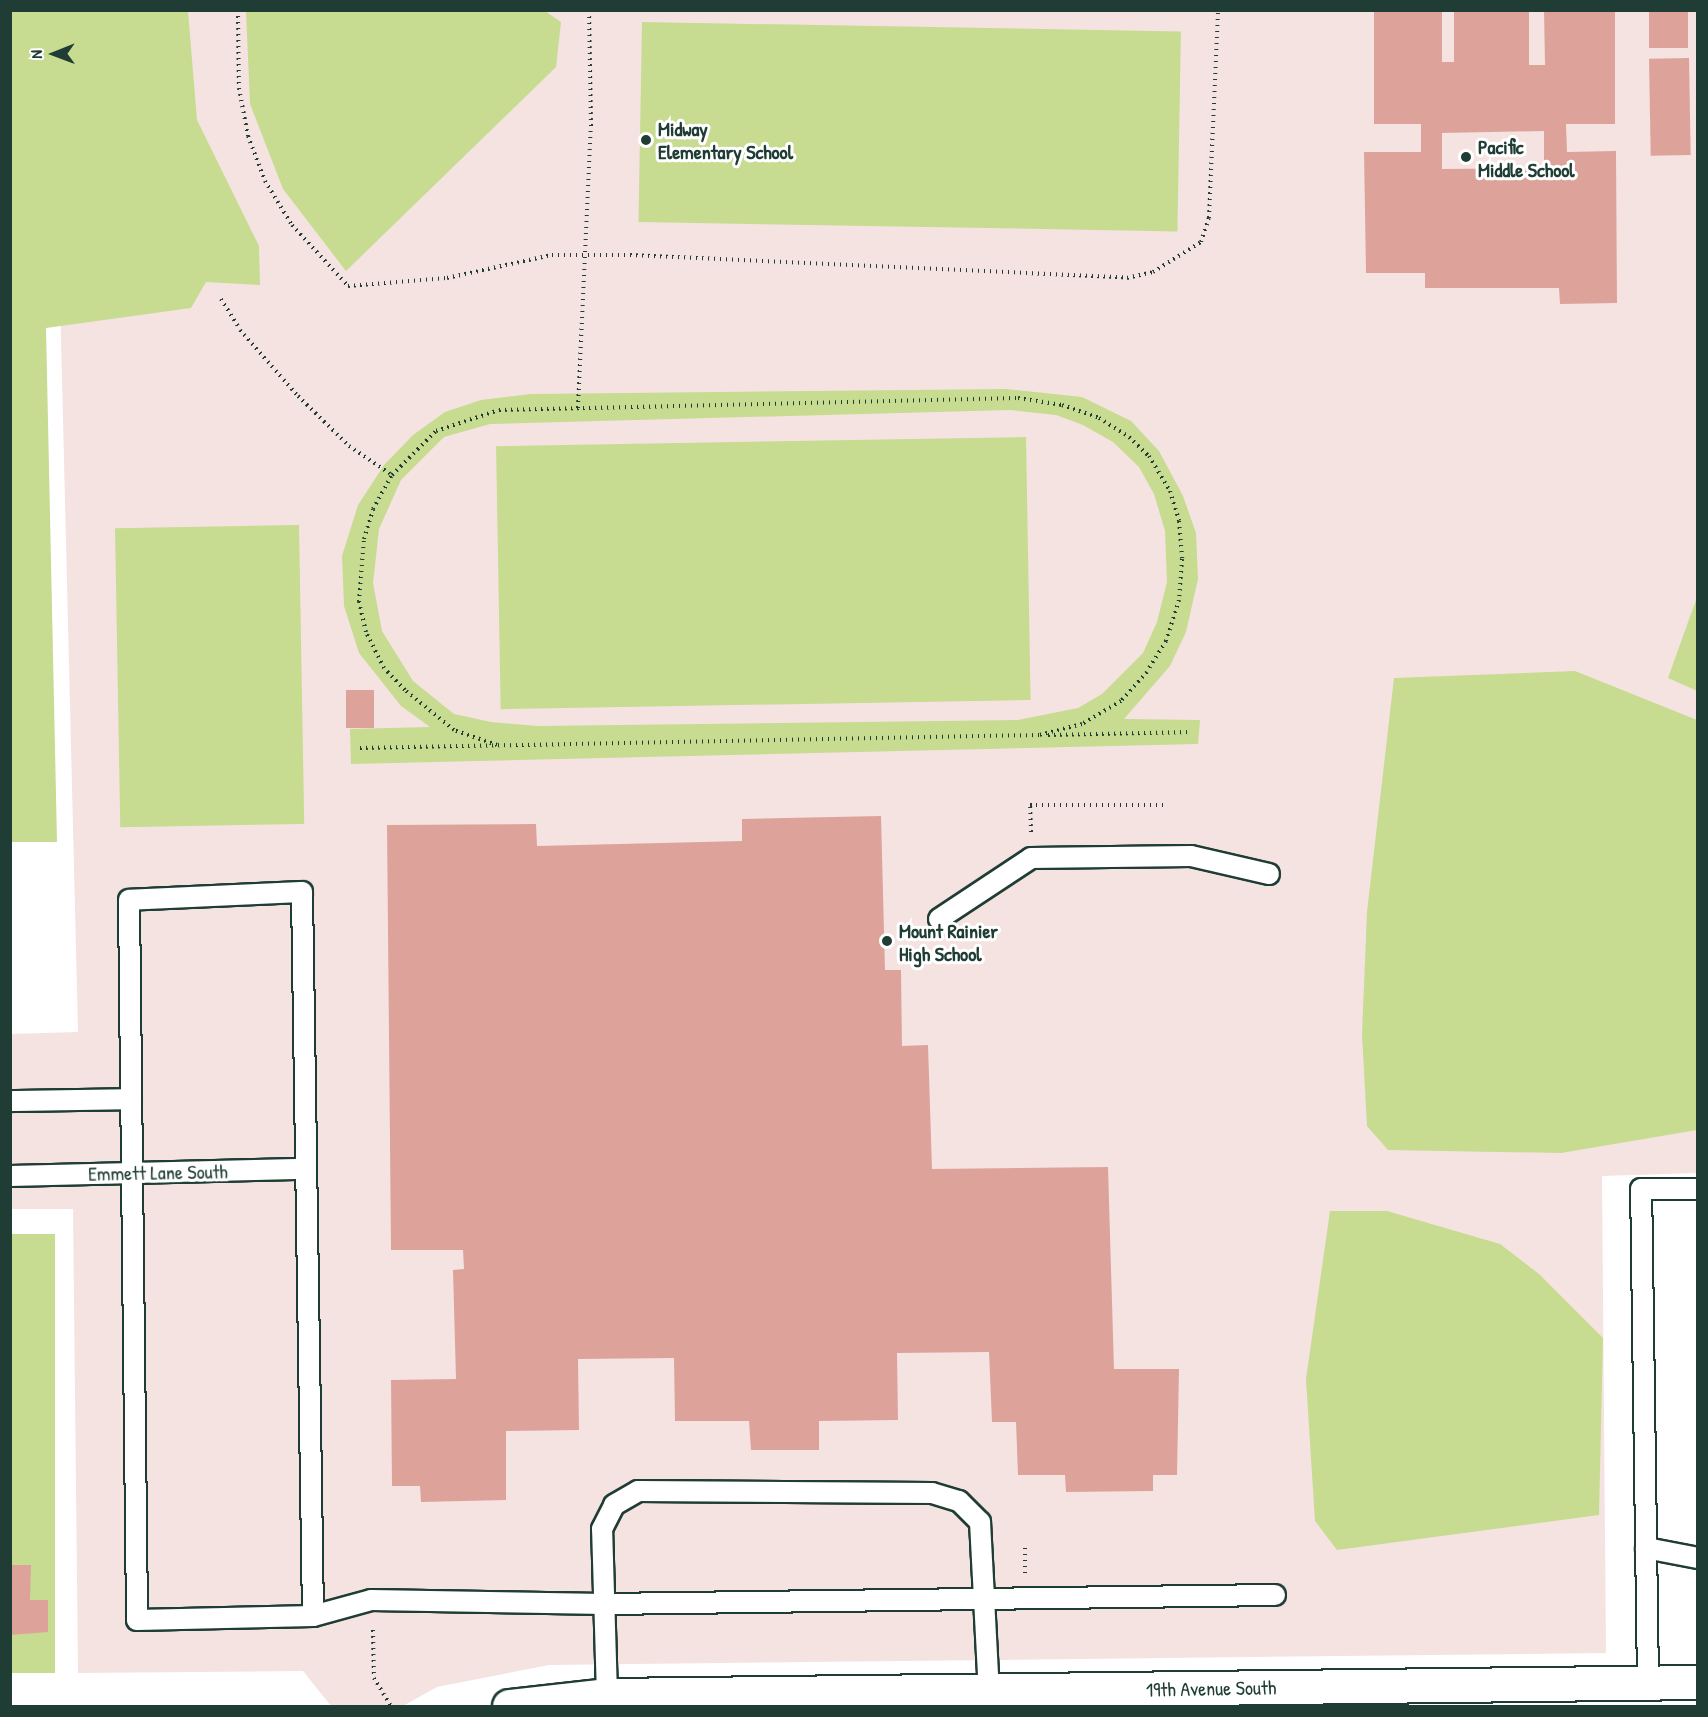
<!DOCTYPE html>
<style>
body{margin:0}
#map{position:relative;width:1708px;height:1717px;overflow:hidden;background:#fff;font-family:"Patrick Hand",sans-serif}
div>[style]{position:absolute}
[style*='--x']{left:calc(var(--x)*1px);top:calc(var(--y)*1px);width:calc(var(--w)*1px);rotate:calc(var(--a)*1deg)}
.built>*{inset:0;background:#f5e3e1}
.green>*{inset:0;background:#c7db91;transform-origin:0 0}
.building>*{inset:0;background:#dda39b;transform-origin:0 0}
.path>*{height:4px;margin-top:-2px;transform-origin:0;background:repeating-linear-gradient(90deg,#1f3d34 0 1.5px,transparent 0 6px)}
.roads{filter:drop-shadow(2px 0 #1f3d34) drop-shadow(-2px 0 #1f3d34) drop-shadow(0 2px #1f3d34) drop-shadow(0 -2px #1f3d34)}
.lane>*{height:20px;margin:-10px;padding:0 10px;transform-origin:10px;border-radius:10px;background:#fff}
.street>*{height:33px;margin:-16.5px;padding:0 16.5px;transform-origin:16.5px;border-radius:16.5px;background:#fff}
.dots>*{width:16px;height:16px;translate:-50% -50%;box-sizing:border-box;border:3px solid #fff;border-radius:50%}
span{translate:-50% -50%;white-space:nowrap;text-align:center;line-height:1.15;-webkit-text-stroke:6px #fff;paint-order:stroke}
.poi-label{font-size:20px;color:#1f3d34;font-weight:700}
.left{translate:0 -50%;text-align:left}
.street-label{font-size:20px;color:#1f3d34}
.frame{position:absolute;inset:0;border:12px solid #1f3d34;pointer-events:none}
.north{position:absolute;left:24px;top:24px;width:60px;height:60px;-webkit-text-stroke:4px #fff;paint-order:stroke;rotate:269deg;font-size:16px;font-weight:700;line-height:24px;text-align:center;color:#1f3d34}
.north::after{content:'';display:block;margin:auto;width:21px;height:27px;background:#1f3d34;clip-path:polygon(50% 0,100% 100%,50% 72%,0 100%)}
</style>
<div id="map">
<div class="built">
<div style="clip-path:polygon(53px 11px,1697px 11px,1697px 597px,1669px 678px,1697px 691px,1697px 1173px,1602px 1176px,1606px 1653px,549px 1665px,437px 1687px,403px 1706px,331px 1706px,303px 1671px,78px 1673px,73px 1209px,11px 1209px,10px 1034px,78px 1032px)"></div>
</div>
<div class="green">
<div style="clip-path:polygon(10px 11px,188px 11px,197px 120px,259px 246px,260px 285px,206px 282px,191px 308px,46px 328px,57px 842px,11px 842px)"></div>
<div style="clip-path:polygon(246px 11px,545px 11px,561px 22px,556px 67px,346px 271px,283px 189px,250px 104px)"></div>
<div style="left:642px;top:22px;width:539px;height:200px;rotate:1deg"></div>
<div style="clip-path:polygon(evenodd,1006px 389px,1082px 397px,1131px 421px,1159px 451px,1183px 496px,1196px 533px,1198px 579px,1186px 632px,1170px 666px,1124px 719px,1200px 720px,1198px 744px,351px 764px,350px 729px,430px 727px,401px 706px,359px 653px,344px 606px,342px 556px,358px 505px,384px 465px,413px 435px,445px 412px,481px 400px,531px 394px,1006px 389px,1010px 410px,1056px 415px,1083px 425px,1113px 442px,1139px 467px,1154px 494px,1165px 531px,1167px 582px,1157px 622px,1143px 653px,1102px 694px,1078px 708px,1018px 720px,537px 726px,491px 722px,454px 714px,413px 681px,382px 631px,373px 583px,379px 529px,401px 480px,444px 437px,490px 424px,1010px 410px)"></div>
<div style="left:1026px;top:437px;width:263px;height:530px;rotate:89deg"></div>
<div style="left:299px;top:525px;width:299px;height:184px;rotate:89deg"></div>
<div style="clip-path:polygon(1697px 597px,1697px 691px,1668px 678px)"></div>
<div style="clip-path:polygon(1575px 671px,1697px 720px,1697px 1130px,1561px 1153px,1388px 1150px,1367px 1126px,1362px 1034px,1367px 912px,1394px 678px)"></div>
<div style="clip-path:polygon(1330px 1211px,1387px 1211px,1500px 1244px,1539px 1274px,1603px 1338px,1599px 1515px,1337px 1550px,1315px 1521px,1306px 1379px)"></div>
<div style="left:10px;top:1234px;width:45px;height:439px"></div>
</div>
<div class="building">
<div style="clip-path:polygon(evenodd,1374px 10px,1442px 10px,1442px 62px,1454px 62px,1454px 10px,1529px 10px,1529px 65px,1545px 65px,1544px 10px,1615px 10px,1615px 124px,1566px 124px,1567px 152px,1616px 151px,1617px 303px,1560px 304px,1559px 288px,1425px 288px,1425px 273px,1366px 273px,1364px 152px,1421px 152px,1421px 124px,1374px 124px,1374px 10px,1544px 131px,1544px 168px,1442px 169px,1442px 133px,1544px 131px)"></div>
<div style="left:1649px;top:10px;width:39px;height:38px"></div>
<div style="left:1689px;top:58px;width:97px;height:40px;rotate:89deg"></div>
<div style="left:346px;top:690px;width:28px;height:38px"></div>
<div style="clip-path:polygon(881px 816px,885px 970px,901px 970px,902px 1046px,928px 1045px,932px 1169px,1108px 1167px,1114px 1369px,1179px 1369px,1177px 1475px,1153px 1475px,1153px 1491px,1066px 1492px,1065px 1475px,1018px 1475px,1016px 1422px,992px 1422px,989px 1352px,897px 1353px,898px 1420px,819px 1421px,819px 1450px,751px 1450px,749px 1421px,675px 1421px,674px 1358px,578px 1359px,579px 1430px,506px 1431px,506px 1500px,421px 1502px,420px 1486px,392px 1486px,391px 1380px,456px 1379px,453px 1270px,464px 1269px,463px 1250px,391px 1250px,387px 825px,536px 824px,537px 846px,742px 841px,742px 819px)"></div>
<div style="clip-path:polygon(10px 1565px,31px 1565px,30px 1600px,48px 1600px,48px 1632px,10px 1635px)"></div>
</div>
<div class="path">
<div style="--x:238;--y:10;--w:78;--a:89.3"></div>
<div style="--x:239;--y:88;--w:49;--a:79.4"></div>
<div style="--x:248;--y:136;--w:48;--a:69.3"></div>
<div style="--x:265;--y:181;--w:52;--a:58.5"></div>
<div style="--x:292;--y:225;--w:83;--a:47.4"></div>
<div style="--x:348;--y:286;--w:99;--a:-4.6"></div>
<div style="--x:447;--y:278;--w:107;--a:-12.4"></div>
<div style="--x:552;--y:255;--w:78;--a:0"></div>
<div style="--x:630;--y:255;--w:498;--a:2.6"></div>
<div style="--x:1127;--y:278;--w:27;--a:-13"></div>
<div style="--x:1153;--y:272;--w:57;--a:-32"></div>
<div style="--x:1201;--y:242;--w:25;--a:-72"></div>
<div style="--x:1209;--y:218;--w:208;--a:-87.5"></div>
<div style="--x:221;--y:299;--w:36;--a:58"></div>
<div style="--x:240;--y:330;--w:88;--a:48.7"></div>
<div style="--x:298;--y:396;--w:71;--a:44.4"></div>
<div style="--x:349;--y:446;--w:52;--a:34"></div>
<div style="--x:578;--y:408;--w:282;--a:-87.4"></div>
<div style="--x:591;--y:126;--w:116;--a:-91"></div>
<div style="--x:1048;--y:735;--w:143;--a:-1.2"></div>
<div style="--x:497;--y:745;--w:46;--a:-160.8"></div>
<div style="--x:454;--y:730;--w:63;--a:-140.8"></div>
<div style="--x:405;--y:690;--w:30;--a:-134"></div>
<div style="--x:384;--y:668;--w:40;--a:-116.6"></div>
<div style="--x:366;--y:632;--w:31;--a:-103"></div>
<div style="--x:359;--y:602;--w:63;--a:-85.5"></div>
<div style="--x:364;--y:539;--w:31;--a:-73"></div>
<div style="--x:373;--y:509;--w:39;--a:-61"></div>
<div style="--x:392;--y:475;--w:62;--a:-45"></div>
<div style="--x:436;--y:431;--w:66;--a:-18.4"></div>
<div style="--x:499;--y:410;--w:519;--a:-1.32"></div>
<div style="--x:1018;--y:398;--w:45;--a:9"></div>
<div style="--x:1062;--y:405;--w:39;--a:19"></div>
<div style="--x:1099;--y:418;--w:36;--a:32"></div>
<div style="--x:1129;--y:437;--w:28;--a:44"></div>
<div style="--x:1149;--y:456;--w:41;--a:59"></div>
<div style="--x:1170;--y:491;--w:31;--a:73"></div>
<div style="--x:1179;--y:521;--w:38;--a:85"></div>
<div style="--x:1182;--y:559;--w:41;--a:94.2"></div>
<div style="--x:1179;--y:600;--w:43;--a:107.6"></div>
<div style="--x:1166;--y:641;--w:36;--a:122"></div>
<div style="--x:1147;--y:672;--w:39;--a:132"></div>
<div style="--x:1121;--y:701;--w:45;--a:149.5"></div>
<div style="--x:1082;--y:724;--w:44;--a:165.7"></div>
<div style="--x:360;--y:748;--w:680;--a:-1.1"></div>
<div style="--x:1031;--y:832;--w:27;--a:-92"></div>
<div style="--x:1030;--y:805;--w:135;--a:0"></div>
<div style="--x:1025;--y:1573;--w:29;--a:-90"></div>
<div style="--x:373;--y:1630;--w:48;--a:88.8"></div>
<div style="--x:374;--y:1678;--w:33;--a:59"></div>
</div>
<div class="roads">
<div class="lane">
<div style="--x:939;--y:919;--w:110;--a:-33.5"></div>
<div style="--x:1031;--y:858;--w:160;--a:-0.7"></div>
<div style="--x:1191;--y:856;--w:80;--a:13"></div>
<div style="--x:10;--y:1101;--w:121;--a:-0.9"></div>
<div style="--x:10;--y:1176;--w:296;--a:-1.4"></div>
<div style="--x:1646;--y:1548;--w:53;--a:10.9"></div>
<div style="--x:313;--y:1616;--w:724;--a:-90.87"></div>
<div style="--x:302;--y:892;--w:173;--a:177.4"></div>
<div style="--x:129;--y:900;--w:720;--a:89.36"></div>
<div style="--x:137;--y:1620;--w:176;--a:-1.3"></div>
<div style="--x:313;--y:1616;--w:60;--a:-15.4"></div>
<div style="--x:371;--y:1600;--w:234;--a:1"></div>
<div style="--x:605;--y:1604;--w:670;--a:-0.77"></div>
<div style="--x:1648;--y:1682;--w:493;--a:-90.8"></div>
<div style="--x:1641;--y:1189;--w:57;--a:0"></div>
<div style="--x:607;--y:1695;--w:166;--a:-91.7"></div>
<div style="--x:602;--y:1529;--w:27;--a:-63"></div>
<div style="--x:614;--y:1505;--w:28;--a:-30"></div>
<div style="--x:638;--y:1491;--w:294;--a:0.4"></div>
<div style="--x:932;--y:1493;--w:28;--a:17"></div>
<div style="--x:959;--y:1501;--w:30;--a:45"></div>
<div style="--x:980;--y:1522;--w:170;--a:87"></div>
</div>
<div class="street">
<div style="--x:509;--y:1706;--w:99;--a:-6.4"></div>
<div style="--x:607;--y:1695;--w:1091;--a:-0.68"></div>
</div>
</div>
<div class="dots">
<div style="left:646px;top:140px;background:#1f3d34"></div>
<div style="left:1466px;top:157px;background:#1f3d34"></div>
<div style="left:887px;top:941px;background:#1f3d34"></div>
</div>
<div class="poi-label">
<span class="left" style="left:658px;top:140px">Midway<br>Elementary School</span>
<span class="left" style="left:1478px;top:158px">Pacific<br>Middle School</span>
<span class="left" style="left:899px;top:942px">Mount Rainier<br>High School</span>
</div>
<div class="street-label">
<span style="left:158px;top:1172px;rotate:-1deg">Emmett Lane South</span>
<span style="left:1211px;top:1688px;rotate:-1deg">19th Avenue South</span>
</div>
<div class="frame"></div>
<div class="north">N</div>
</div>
